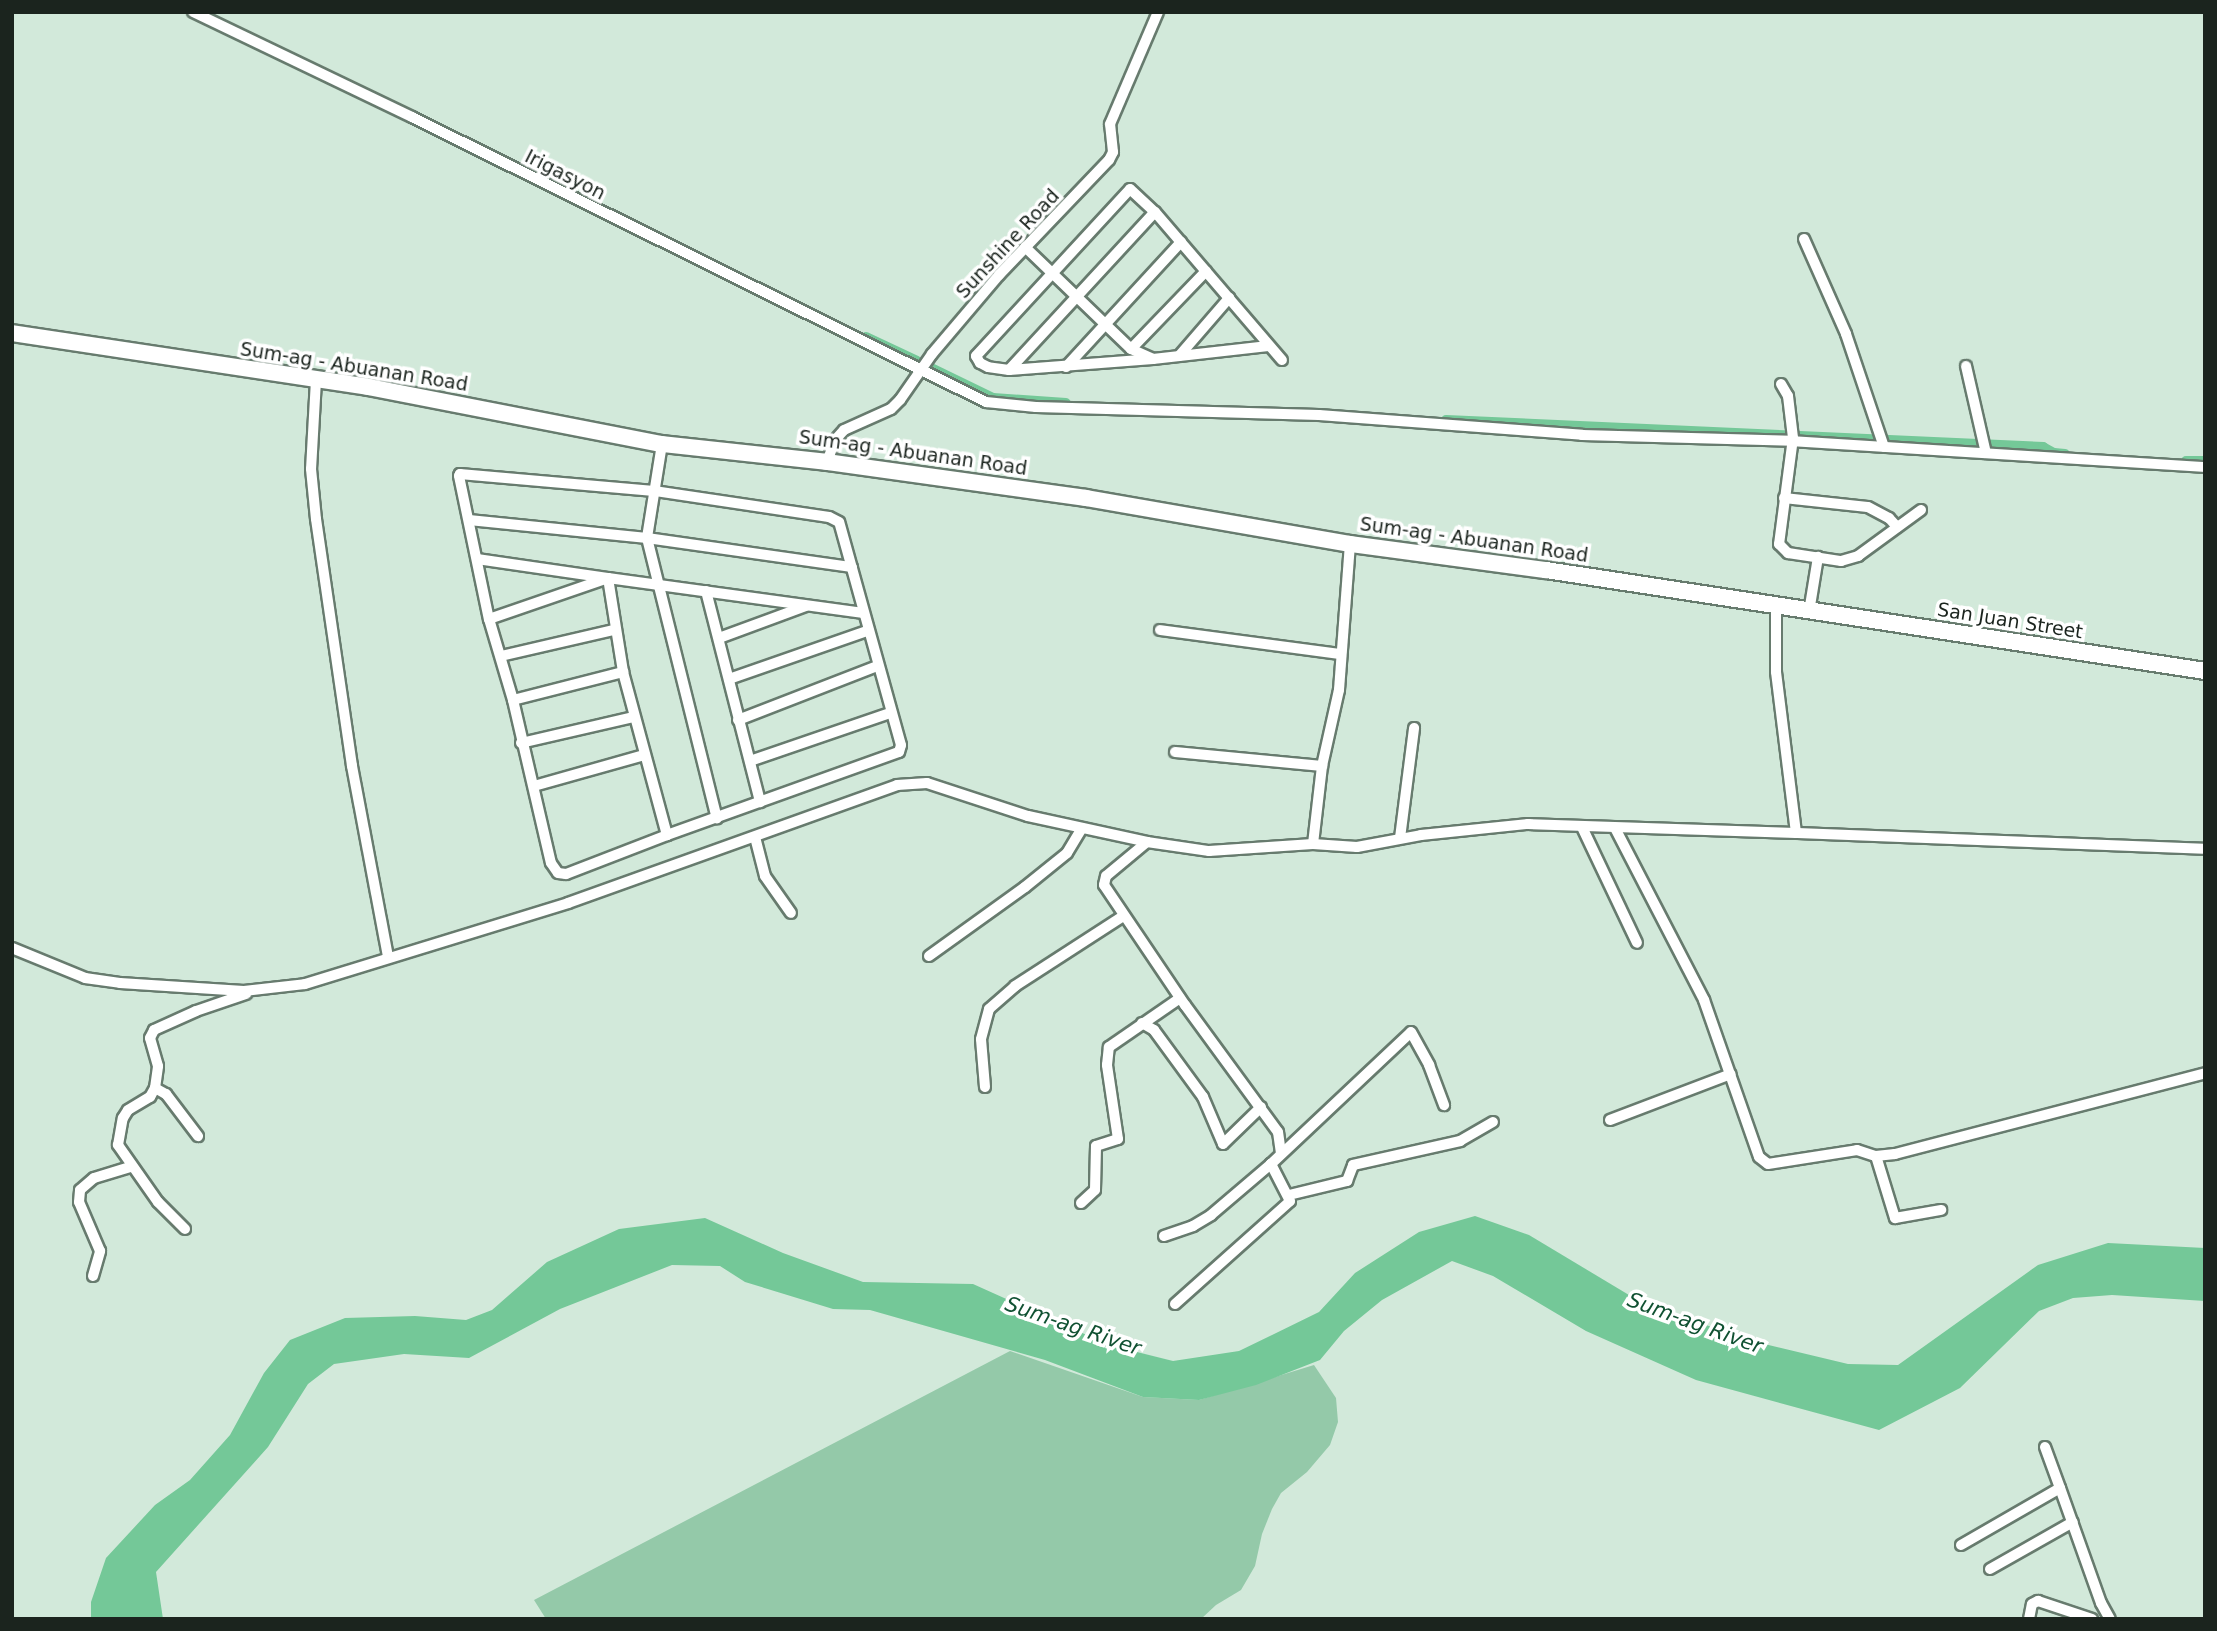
<!DOCTYPE html>
<style>
body{margin:0}
#map{position:relative;width:2217px;height:1631px;overflow:hidden;background:#d2e9da;font-family:"DejaVu Sans",sans-serif}
div>[style]{position:absolute}
[style*='--x']{left:calc(var(--x)*1px);top:calc(var(--y)*1px);width:calc(var(--w)*1px);rotate:calc(var(--a)*1deg)}
.green>*{inset:0;background:#94c9a9}
.water>*{inset:0;background:#74c898}
.canal>*{height:10px;margin:-5px;padding:0 5px;transform-origin:5px;border-radius:5px;background:#74c898}
.roads{filter:drop-shadow(2px 0 #677b6e) drop-shadow(-2px 0 #677b6e) drop-shadow(0 2px #677b6e) drop-shadow(0 -2px #677b6e)}
.street>*{height:10px;margin:-5px;padding:0 5px;transform-origin:5px;border-radius:5px;background:#fff}
.secondary>*{height:16px;margin:-8px;padding:0 8px;transform-origin:8px;border-radius:8px;background:#fff}
span{translate:-50% -50%;white-space:nowrap;text-align:center;line-height:1.15;-webkit-text-stroke:7px #fff;paint-order:stroke}
.street-label{font-size:19px;color:#1b241e}
.water-label{font-size:21px;color:#105132;font-style:italic}
.frame{position:absolute;inset:0;border:14px solid #1b241e;pointer-events:none}
</style>
<div id="map">
<div class="green">
<div style="clip-path:polygon(1010px 1351px,1143px 1397px,1199px 1400px,1314px 1365px,1336px 1398px,1338px 1422px,1330px 1445px,1307px 1472px,1281px 1493px,1272px 1509px,1262px 1534px,1255px 1566px,1241px 1590px,1216px 1605px,1201px 1619px,546px 1619px,534px 1600px)"></div>
</div>
<div class="water">
<div style="clip-path:polygon(1475px 1216px,1529px 1235px,1644px 1304px,1756px 1342px,1848px 1364px,1898px 1365px,2038px 1265px,2108px 1243px,2205px 1248px,2205px 1301px,2112px 1295px,2073px 1298px,2039px 1311px,1960px 1388px,1879px 1430px,1696px 1380px,1586px 1331px,1493px 1276px,1452px 1261px,1382px 1300px,1344px 1331px,1320px 1360px,1256px 1385px,1199px 1400px,1143px 1397px,1045px 1360px,870px 1310px,833px 1309px,745px 1282px,720px 1266px,672px 1265px,560px 1309px,469px 1358px,404px 1354px,334px 1364px,308px 1384px,268px 1447px,156px 1572px,163px 1619px,91px 1619px,91px 1602px,106px 1558px,155px 1505px,190px 1480px,230px 1435px,264px 1373px,290px 1340px,345px 1318px,415px 1316px,466px 1320px,492px 1310px,547px 1262px,619px 1229px,705px 1218px,783px 1253px,863px 1282px,973px 1284px,1109px 1345px,1173px 1361px,1239px 1351px,1319px 1312px,1355px 1273px,1419px 1232px)"></div>
</div>
<div class="canal">
<div style="--x:866;--y:337;--w:56;--a:25.2"></div>
<div style="--x:929;--y:367;--w:71;--a:25.8"></div>
<div style="--x:993;--y:398;--w:73;--a:3.9"></div>
<div style="--x:1446;--y:420;--w:598;--a:2.59"></div>
<div style="--x:2043;--y:447;--w:13;--a:29"></div>
<div style="--x:2054;--y:453;--w:11;--a:5"></div>
<div style="--x:2186;--y:461;--w:19;--a:0"></div>
</div>
<div class="roads">
<div class="street">
<div style="--x:193;--y:12;--w:243;--a:25.6"></div>
<div style="--x:412;--y:117;--w:641;--a:26.41"></div>
<div style="--x:986;--y:402;--w:50;--a:5.7"></div>
<div style="--x:1036;--y:407;--w:283;--a:1.6"></div>
<div style="--x:1319;--y:415;--w:264;--a:4.3"></div>
<div style="--x:1582;--y:435;--w:209;--a:1.6"></div>
<div style="--x:1791;--y:441;--w:415;--a:3.6"></div>
<div style="--x:1804;--y:239;--w:104;--a:66.1"></div>
<div style="--x:1846;--y:334;--w:119;--a:71.4"></div>
<div style="--x:1025;--y:247;--w:147;--a:43.9"></div>
<div style="--x:1131;--y:349;--w:24;--a:24"></div>
<div style="--x:1153;--y:359;--w:116;--a:-6.4"></div>
<div style="--x:1131;--y:349;--w:108;--a:-46.1"></div>
<div style="--x:1179;--y:356;--w:77;--a:-49.2"></div>
<div style="--x:1153;--y:359;--w:144;--a:175.6"></div>
<div style="--x:1009;--y:370;--w:21;--a:-172"></div>
<div style="--x:988;--y:367;--w:9;--a:-153"></div>
<div style="--x:980;--y:363;--w:8;--a:-120"></div>
<div style="--x:976;--y:356;--w:227;--a:-47.3"></div>
<div style="--x:1130;--y:189;--w:34;--a:43"></div>
<div style="--x:1155;--y:212;--w:195;--a:49.4"></div>
<div style="--x:1966;--y:366;--w:89;--a:77.1"></div>
<div style="--x:1066;--y:367;--w:170;--a:-47.4"></div>
<div style="--x:1009;--y:370;--w:215;--a:-47.3"></div>
<div style="--x:316;--y:380;--w:89;--a:93.2"></div>
<div style="--x:311;--y:469;--w:50;--a:84.3"></div>
<div style="--x:316;--y:519;--w:250;--a:81.7"></div>
<div style="--x:352;--y:766;--w:193;--a:79.3"></div>
<div style="--x:1781;--y:384;--w:14;--a:60"></div>
<div style="--x:1788;--y:396;--w:42;--a:83.2"></div>
<div style="--x:1793;--y:438;--w:107;--a:97.5"></div>
<div style="--x:1779;--y:544;--w:13;--a:45"></div>
<div style="--x:1788;--y:553;--w:54;--a:8.6"></div>
<div style="--x:1841;--y:561;--w:18;--a:-16"></div>
<div style="--x:1858;--y:556;--w:78;--a:-36.1"></div>
<div style="--x:662;--y:444;--w:95;--a:99.1"></div>
<div style="--x:647;--y:538;--w:289;--a:76"></div>
<div style="--x:827;--y:462;--w:23;--a:-70"></div>
<div style="--x:835;--y:440;--w:13;--a:-48"></div>
<div style="--x:844;--y:430;--w:51;--a:-24.1"></div>
<div style="--x:891;--y:409;--w:13;--a:-45"></div>
<div style="--x:900;--y:400;--w:56;--a:-55.2"></div>
<div style="--x:932;--y:354;--w:104;--a:-49.7"></div>
<div style="--x:999;--y:275;--w:159;--a:-46.3"></div>
<div style="--x:1109;--y:160;--w:9;--a:-63"></div>
<div style="--x:1113;--y:152;--w:28;--a:-96"></div>
<div style="--x:1110;--y:124;--w:122;--a:-66.8"></div>
<div style="--x:1784;--y:498;--w:84;--a:6.1"></div>
<div style="--x:1868;--y:507;--w:24;--a:28"></div>
<div style="--x:1889;--y:518;--w:12;--a:48"></div>
<div style="--x:469;--y:520;--w:179;--a:5.8"></div>
<div style="--x:647;--y:538;--w:207;--a:8.1"></div>
<div style="--x:477;--y:559;--w:132;--a:8.3"></div>
<div style="--x:608;--y:578;--w:95;--a:80.9"></div>
<div style="--x:623;--y:672;--w:169;--a:74.9"></div>
<div style="--x:667;--y:835;--w:246;--a:-19.7"></div>
<div style="--x:899;--y:752;--w:7;--a:-74"></div>
<div style="--x:901;--y:745;--w:231;--a:-105.5"></div>
<div style="--x:839;--y:522;--w:11;--a:-153"></div>
<div style="--x:829;--y:517;--w:177;--a:-171.5"></div>
<div style="--x:654;--y:491;--w:195;--a:-175"></div>
<div style="--x:460;--y:474;--w:2;--a:117"></div>
<div style="--x:459;--y:476;--w:146;--a:78.2"></div>
<div style="--x:489;--y:619;--w:84;--a:73.5"></div>
<div style="--x:513;--y:700;--w:167;--a:76.9"></div>
<div style="--x:551;--y:863;--w:12;--a:55"></div>
<div style="--x:558;--y:873;--w:8;--a:7"></div>
<div style="--x:566;--y:874;--w:108;--a:-21.1"></div>
<div style="--x:706;--y:591;--w:218;--a:75.6"></div>
<div style="--x:1776;--y:607;--w:65;--a:90"></div>
<div style="--x:1776;--y:672;--w:162;--a:82.9"></div>
<div style="--x:1796;--y:833;--w:409;--a:2.2"></div>
<div style="--x:1809;--y:612;--w:56;--a:-80.7"></div>
<div style="--x:489;--y:619;--w:126;--a:-19"></div>
<div style="--x:608;--y:578;--w:256;--a:7.8"></div>
<div style="--x:1160;--y:630;--w:182;--a:7.6"></div>
<div style="--x:719;--y:638;--w:93;--a:-20.2"></div>
<div style="--x:501;--y:656;--w:116;--a:-13"></div>
<div style="--x:729;--y:679;--w:146;--a:-19.2"></div>
<div style="--x:513;--y:700;--w:114;--a:-14.3"></div>
<div style="--x:738;--y:720;--w:149;--a:-21.2"></div>
<div style="--x:521;--y:743;--w:116;--a:-13"></div>
<div style="--x:1175;--y:752;--w:148;--a:5.4"></div>
<div style="--x:750;--y:761;--w:148;--a:-18.9"></div>
<div style="--x:534;--y:786;--w:114;--a:-15.7"></div>
<div style="--x:1582;--y:827;--w:128;--a:64.6"></div>
<div style="--x:1615;--y:828;--w:194;--a:62.6"></div>
<div style="--x:1704;--y:1000;--w:166;--a:70.7"></div>
<div style="--x:1759;--y:1157;--w:11;--a:38"></div>
<div style="--x:1768;--y:1164;--w:90;--a:-8.9"></div>
<div style="--x:1857;--y:1150;--w:20;--a:18"></div>
<div style="--x:1876;--y:1156;--w:19;--a:-6"></div>
<div style="--x:1895;--y:1154;--w:320;--a:-14.6"></div>
<div style="--x:755;--y:837;--w:40;--a:75.6"></div>
<div style="--x:765;--y:876;--w:45;--a:54.9"></div>
<div style="--x:1400;--y:838;--w:111;--a:-82.7"></div>
<div style="--x:1147;--y:842;--w:53;--a:140.3"></div>
<div style="--x:1106;--y:876;--w:9;--a:103"></div>
<div style="--x:1104;--y:885;--w:145;--a:56"></div>
<div style="--x:1185;--y:1005;--w:157;--a:53.8"></div>
<div style="--x:1278;--y:1132;--w:21;--a:82"></div>
<div style="--x:1313;--y:844;--w:79;--a:-83.4"></div>
<div style="--x:1322;--y:766;--w:78;--a:-77.4"></div>
<div style="--x:1339;--y:690;--w:146;--a:-85.7"></div>
<div style="--x:12;--y:948;--w:79;--a:22.3"></div>
<div style="--x:85;--y:978;--w:35;--a:8"></div>
<div style="--x:120;--y:983;--w:124;--a:3.7"></div>
<div style="--x:244;--y:991;--w:61;--a:-6.5"></div>
<div style="--x:305;--y:984;--w:275;--a:-17.1"></div>
<div style="--x:568;--y:903;--w:350;--a:-19.7"></div>
<div style="--x:897;--y:785;--w:30;--a:-4"></div>
<div style="--x:927;--y:783;--w:106;--a:18.1"></div>
<div style="--x:1028;--y:816;--w:122;--a:12.3"></div>
<div style="--x:1147;--y:842;--w:63;--a:8.3"></div>
<div style="--x:1209;--y:851;--w:104;--a:-3.9"></div>
<div style="--x:1313;--y:844;--w:44;--a:3.9"></div>
<div style="--x:1357;--y:847;--w:65;--a:-10.6"></div>
<div style="--x:1421;--y:835;--w:108;--a:-5.9"></div>
<div style="--x:1528;--y:824;--w:268;--a:1.9"></div>
<div style="--x:929;--y:956;--w:118;--a:-35.7"></div>
<div style="--x:1025;--y:887;--w:54;--a:-39"></div>
<div style="--x:1067;--y:853;--w:29;--a:-59"></div>
<div style="--x:1142;--y:1023;--w:14;--a:30"></div>
<div style="--x:1154;--y:1030;--w:83;--a:53.8"></div>
<div style="--x:1203;--y:1097;--w:51;--a:66.9"></div>
<div style="--x:1223;--y:1144;--w:53;--a:-44.2"></div>
<div style="--x:985;--y:1087;--w:48;--a:-94.8"></div>
<div style="--x:981;--y:1039;--w:31;--a:-75"></div>
<div style="--x:989;--y:1009;--w:35;--a:-41"></div>
<div style="--x:1015;--y:986;--w:129;--a:-32.9"></div>
<div style="--x:155;--y:1088;--w:13;--a:29"></div>
<div style="--x:166;--y:1094;--w:53;--a:52.7"></div>
<div style="--x:1610;--y:1120;--w:129;--a:-20.8"></div>
<div style="--x:1876;--y:1156;--w:65;--a:73"></div>
<div style="--x:1895;--y:1218;--w:47;--a:-9.9"></div>
<div style="--x:1289;--y:1195;--w:60;--a:-13.6"></div>
<div style="--x:1347;--y:1181;--w:17;--a:-69"></div>
<div style="--x:1353;--y:1165;--w:110;--a:-12.6"></div>
<div style="--x:1460;--y:1141;--w:38;--a:-30"></div>
<div style="--x:1081;--y:1203;--w:19;--a:-43"></div>
<div style="--x:1095;--y:1190;--w:44;--a:-88.7"></div>
<div style="--x:1096;--y:1146;--w:23;--a:-18"></div>
<div style="--x:1118;--y:1139;--w:75;--a:-98.5"></div>
<div style="--x:1107;--y:1065;--w:18;--a:-84"></div>
<div style="--x:1109;--y:1047;--w:86;--a:-34.6"></div>
<div style="--x:185;--y:1229;--w:38;--a:-135"></div>
<div style="--x:158;--y:1202;--w:70;--a:-125.1"></div>
<div style="--x:118;--y:1145;--w:27;--a:-80"></div>
<div style="--x:123;--y:1118;--w:9;--a:-58"></div>
<div style="--x:128;--y:1110;--w:26;--a:-31"></div>
<div style="--x:150;--y:1097;--w:10;--a:-61"></div>
<div style="--x:155;--y:1088;--w:22;--a:-82"></div>
<div style="--x:158;--y:1066;--w:29;--a:-106"></div>
<div style="--x:150;--y:1038;--w:9;--a:-63"></div>
<div style="--x:154;--y:1030;--w:46;--a:-24.3"></div>
<div style="--x:196;--y:1011;--w:53;--a:-18.8"></div>
<div style="--x:1164;--y:1236;--w:31;--a:-19"></div>
<div style="--x:1193;--y:1226;--w:21;--a:-31"></div>
<div style="--x:1211;--y:1215;--w:79;--a:-40.4"></div>
<div style="--x:1271;--y:1164;--w:192;--a:-43.3"></div>
<div style="--x:1411;--y:1032;--w:38;--a:61"></div>
<div style="--x:1429;--y:1065;--w:43;--a:69.4"></div>
<div style="--x:93;--y:1276;--w:26;--a:-74"></div>
<div style="--x:100;--y:1251;--w:53;--a:-113.2"></div>
<div style="--x:79;--y:1202;--w:12;--a:-85"></div>
<div style="--x:80;--y:1190;--w:18;--a:-41"></div>
<div style="--x:94;--y:1178;--w:39;--a:-17"></div>
<div style="--x:1175;--y:1304;--w:154;--a:-41.8"></div>
<div style="--x:1290;--y:1201;--w:42;--a:-117.2"></div>
<div style="--x:2045;--y:1447;--w:44;--a:69.9"></div>
<div style="--x:1961;--y:1545;--w:114;--a:-29.9"></div>
<div style="--x:2060;--y:1488;--w:122;--a:70.4"></div>
<div style="--x:2101;--y:1603;--w:18;--a:61"></div>
<div style="--x:1990;--y:1569;--w:95;--a:-29.5"></div>
<div style="--x:2029;--y:1619;--w:15;--a:-79"></div>
<div style="--x:2032;--y:1604;--w:7;--a:-27"></div>
<div style="--x:2038;--y:1601;--w:57;--a:18.4"></div>
</div>
<div class="secondary">
<div style="--x:12;--y:333;--w:360;--a:8.6"></div>
<div style="--x:368;--y:387;--w:299;--a:11"></div>
<div style="--x:662;--y:444;--w:166;--a:6.2"></div>
<div style="--x:827;--y:462;--w:261;--a:7.9"></div>
<div style="--x:1086;--y:498;--w:268;--a:9.9"></div>
<div style="--x:1350;--y:544;--w:198;--a:7.6"></div>
<div style="--x:1546;--y:570;--w:667;--a:8.71"></div>
</div>
</div>
<div class="street-label">
<span style="left:565px;top:175px;rotate:27deg">Irigasyon</span>
<span style="left:1008px;top:244px;rotate:-47deg">Sunshine Road</span>
<span style="left:354px;top:367px;rotate:9deg">Sum-ag - Abuanan Road</span>
<span style="left:913px;top:453px;rotate:8deg">Sum-ag - Abuanan Road</span>
<span style="left:1474px;top:540px;rotate:8deg">Sum-ag - Abuanan Road</span>
<span style="left:2010px;top:621px;rotate:9deg">San Juan Street</span>
</div>
<div class="water-label">
<span style="left:1695px;top:1323px;rotate:20deg">Sum-ag River</span>
<span style="left:1073px;top:1326px;rotate:19deg">Sum-ag River</span>
</div>
<div class="frame"></div>
</div>
